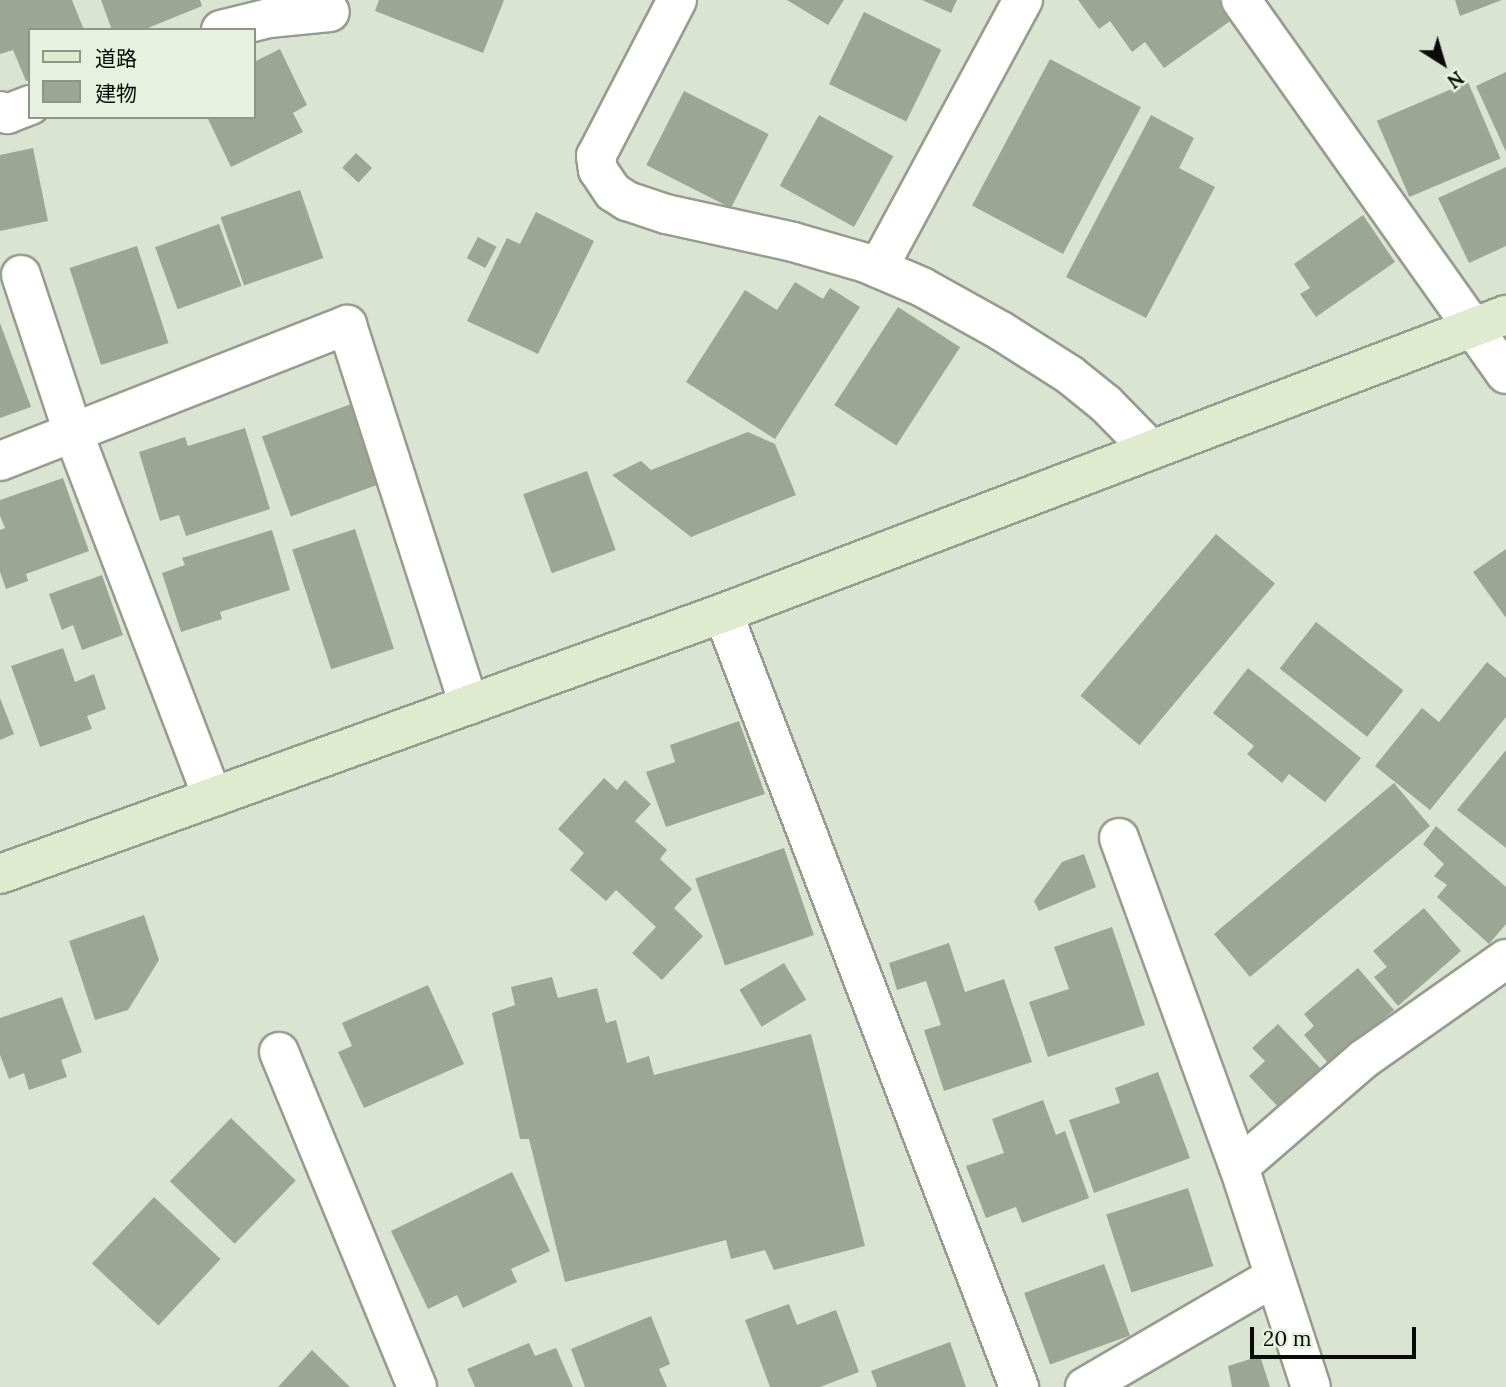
<!DOCTYPE html>
<meta charset="utf-8">
<style>
body{margin:0}
#map{position:relative;width:1506px;height:1387px;overflow:hidden;background:#dbe4d2;font-family:Lora,"Noto Sans JP",serif}
div>[style]{position:absolute}
[style*='--x']{left:calc(var(--x)*1px);top:calc(var(--y)*1px);width:calc(var(--w)*1px);rotate:calc(var(--a)*1deg)}
.building>*{inset:0;background:#9da694;transform-origin:0 0}
.roads{filter:drop-shadow(2px 0 #959e8c) drop-shadow(-2px 0 #959e8c) drop-shadow(0 2px #959e8c) drop-shadow(0 -2px #959e8c)}
.street>*{height:38px;margin:-19px;padding:0 19px;transform-origin:19px;border-radius:19px;background:#fff}
.secondary>*{height:38px;margin:-19px;padding:0 19px;transform-origin:19px;border-radius:19px;background:#deebce}
span{translate:-50% -50%;white-space:nowrap;text-align:center;line-height:1.15;-webkit-text-stroke:6px #e8f1df;paint-order:stroke}
.legend{position:absolute;left:28px;top:28px;width:228px;height:91px;box-sizing:border-box;background:#e8f1df;border:2px solid #8f9689;margin:0;padding:9px 12px;list-style:none;font-size:21px;color:#0a0d07}
.legend li{display:flex;align-items:center;gap:14px;height:35px}
.legend b{width:35px;border:2px solid #8f9689}
.north{position:absolute;left:1408px;top:28px;width:70px;height:70px;-webkit-text-stroke:5px #e8f1df;paint-order:stroke;rotate:143deg;font-size:19px;font-weight:700;line-height:28px;text-align:center;color:#0a0d07}
.north::after{content:'';display:block;margin:auto;width:24px;height:32px;background:#0a0d07;clip-path:polygon(50% 0,100% 100%,50% 72%,0 100%)}
.scale{position:absolute;left:1250px;top:1327px;width:166px;height:32px;box-sizing:border-box;border:4px solid #0a0d07;border-top:0;padding-left:9px;font-size:21px;line-height:24px;white-space:nowrap;color:#0a0d07;-webkit-text-stroke:5px #e8f1df;paint-order:stroke}
</style>
<div id="map">
<div class="building">
<div style="clip-path:polygon(0 0,72px 0,84px 30px,30px 30px,30px 80px,26px 81px,13px 50px,0 54px)"></div>
<div style="clip-path:polygon(101px 0,200px 0,202px 6px,143px 30px,112px 30px)"></div>
<div style="clip-path:polygon(379px 0,504px 0,483px 53px,375px 11px)"></div>
<div style="clip-path:polygon(787px 0,844px 0,828px 25px)"></div>
<div style="clip-path:polygon(922px 0,957px 0,951px 13px)"></div>
<div style="clip-path:polygon(1078px 0,1219px 0,1233px 19px,1164px 68px,1145px 42px,1132px 52px,1110px 21px,1099px 29px)"></div>
<div style="clip-path:polygon(1455px 0,1502px 0,1460px 16px)"></div>
<div style="left:864px;top:12px;width:86px;height:80px;rotate:26deg"></div>
<div style="clip-path:polygon(280px 49px,307px 105px,293px 113px,303px 132px,231px 167px,207px 117px,254px 117px,254px 62px)"></div>
<div style="left:1050px;top:59px;width:103px;height:166px;rotate:28deg"></div>
<div style="clip-path:polygon(1506px 72px,1506px 152px,1476px 86px)"></div>
<div style="left:1468px;top:82px;width:83px;height:99px;rotate:67deg"></div>
<div style="left:684px;top:91px;width:95px;height:83px;rotate:27deg"></div>
<div style="left:819px;top:115px;width:85px;height:81px;rotate:29deg"></div>
<div style="clip-path:polygon(1151px 115px,1194px 138px,1179px 168px,1215px 187px,1146px 318px,1066px 277px)"></div>
<div style="clip-path:polygon(33px 148px,48px 221px,0 231px,0 155px)"></div>
<div style="left:356px;top:153px;width:22px;height:20px;rotate:43deg"></div>
<div style="clip-path:polygon(1506px 167px,1506px 246px,1469px 263px,1438px 198px)"></div>
<div style="left:300px;top:190px;width:72px;height:84px;rotate:71deg"></div>
<div style="clip-path:polygon(536px 212px,594px 241px,538px 354px,467px 321px,507px 238px,520px 244px)"></div>
<div style="clip-path:polygon(1363px 215px,1395px 262px,1316px 317px,1300px 294px,1310px 288px,1294px 264px)"></div>
<div style="left:219px;top:224px;width:66px;height:68px;rotate:70deg"></div>
<div style="left:478px;top:237px;width:21px;height:24px;rotate:28deg"></div>
<div style="left:137px;top:246px;width:102px;height:71px;rotate:72deg"></div>
<div style="clip-path:polygon(795px 282px,823px 299px,830px 288px,860px 307px,775px 439px,686px 382px,745px 290px,777px 310px)"></div>
<div style="left:898px;top:307px;width:74px;height:117px;rotate:33deg"></div>
<div style="clip-path:polygon(0 323px,31px 407px,0 418px)"></div>
<div style="left:354px;top:403px;width:85px;height:98px;rotate:70deg"></div>
<div style="clip-path:polygon(245px 428px,270px 509px,186px 536px,179px 515px,160px 521px,139px 452px,185px 437px,188px 446px)"></div>
<div style="clip-path:polygon(748px 432px,775px 444px,796px 495px,691px 537px,612px 475px,641px 461px,651px 470px)"></div>
<div style="left:587px;top:471px;width:84px;height:68px;rotate:70deg"></div>
<div style="clip-path:polygon(63px 478px,89px 551px,26px 574px,28px 581px,6px 589px,0 572px,0 530px,5px 528px,0 516px,0 500px)"></div>
<div style="left:355px;top:529px;width:126px;height:66px;rotate:72deg"></div>
<div style="clip-path:polygon(272px 530px,290px 590px,220px 612px,222px 619px,181px 632px,162px 573px,185px 565px,182px 558px)"></div>
<div style="left:1216px;top:534px;width:77px;height:211px;rotate:40deg"></div>
<div style="clip-path:polygon(1506px 549px,1506px 618px,1473px 572px)"></div>
<div style="clip-path:polygon(102px 575px,123px 635px,82px 650px,73px 625px,62px 630px,49px 594px)"></div>
<div style="left:1316px;top:622px;width:111px;height:59px;rotate:38deg"></div>
<div style="clip-path:polygon(63px 648px,75px 682px,94px 674px,106px 709px,87px 716px,92px 729px,40px 747px,11px 666px)"></div>
<div style="clip-path:polygon(1487px 662px,1506px 678px,1506px 717px,1430px 810px,1375px 766px,1422px 708px,1439px 722px)"></div>
<div style="clip-path:polygon(1248px 668px,1361px 758px,1325px 802px,1289px 774px,1282px 783px,1247px 754px,1254px 746px,1213px 713px)"></div>
<div style="clip-path:polygon(0 698px,14px 734px,0 740px)"></div>
<div style="clip-path:polygon(739px 721px,765px 794px,666px 827px,646px 772px,675px 762px,670px 745px)"></div>
<div style="clip-path:polygon(1506px 750px,1506px 848px,1457px 810px)"></div>
<div style="clip-path:polygon(604px 778px,617px 790px,625px 780px,651px 804px,635px 821px,667px 850px,660px 859px,692px 889px,674px 908px,703px 936px,662px 980px,632px 953px,656px 927px,616px 890px,606px 901px,570px 870px,584px 853px,558px 829px)"></div>
<div style="left:1394px;top:783px;width:56px;height:235px;rotate:50deg"></div>
<div style="clip-path:polygon(1436px 826px,1506px 887px,1506px 924px,1489px 944px,1437px 897px,1447px 885px,1434px 876px,1444px 864px,1423px 844px)"></div>
<div style="left:784px;top:848px;width:92px;height:94px;rotate:71deg"></div>
<div style="clip-path:polygon(1084px 854px,1096px 887px,1039px 911px,1034px 901px,1062px 862px)"></div>
<div style="clip-path:polygon(1424px 908px,1461px 951px,1398px 1006px,1374px 977px,1387px 967px,1373px 951px)"></div>
<div style="clip-path:polygon(144px 915px,159px 960px,128px 1010px,95px 1020px,69px 941px)"></div>
<div style="clip-path:polygon(1112px 927px,1145px 1025px,1048px 1057px,1029px 1002px,1069px 989px,1054px 947px)"></div>
<div style="clip-path:polygon(949px 943px,965px 992px,1004px 979px,1032px 1062px,944px 1091px,924px 1030px,941px 1025px,926px 981px,897px 990px,889px 963px)"></div>
<div style="left:784px;top:963px;width:43px;height:52px;rotate:59deg"></div>
<div style="clip-path:polygon(1358px 968px,1394px 1010px,1329px 1064px,1304px 1035px,1314px 1026px,1304px 1014px)"></div>
<div style="clip-path:polygon(552px 977px,558px 998px,597px 988px,606px 1023px,616px 1020px,627px 1063px,649px 1056px,654px 1075px,811px 1034px,865px 1246px,774px 1270px,765px 1250px,731px 1259px,726px 1240px,565px 1282px,529px 1139px,520px 1139px,492px 1013px,515px 1005px,511px 987px)"></div>
<div style="clip-path:polygon(428px 985px,464px 1064px,364px 1108px,338px 1052px,352px 1046px,342px 1023px)"></div>
<div style="clip-path:polygon(62px 997px,82px 1052px,61px 1060px,67px 1077px,29px 1090px,24px 1073px,9px 1079px,0 1055px,0 1018px)"></div>
<div style="clip-path:polygon(1278px 1024px,1324px 1072px,1282px 1111px,1249px 1076px,1265px 1061px,1252px 1048px)"></div>
<div style="clip-path:polygon(1158px 1072px,1190px 1158px,1094px 1193px,1069px 1120px,1120px 1103px,1115px 1088px)"></div>
<div style="clip-path:polygon(1043px 1100px,1056px 1135px,1065px 1131px,1089px 1198px,1022px 1223px,1016px 1207px,986px 1218px,966px 1166px,1004px 1153px,992px 1119px)"></div>
<div style="left:231px;top:1118px;width:90px;height:88px;rotate:44deg"></div>
<div style="clip-path:polygon(512px 1172px,550px 1251px,511px 1269px,517px 1282px,463px 1308px,457px 1295px,428px 1309px,391px 1231px)"></div>
<div style="left:1188px;top:1188px;width:82px;height:86px;rotate:72deg"></div>
<div style="left:154px;top:1197px;width:91px;height:91px;rotate:43deg"></div>
<div style="left:1104px;top:1264px;width:76px;height:85px;rotate:70deg"></div>
<div style="clip-path:polygon(789px 1304px,797px 1325px,836px 1310px,859px 1372px,820px 1387px,770px 1387px,745px 1320px)"></div>
<div style="clip-path:polygon(651px 1316px,670px 1364px,659px 1369px,667px 1387px,585px 1387px,571px 1349px)"></div>
<div style="clip-path:polygon(950px 1342px,966px 1387px,877px 1387px,871px 1371px)"></div>
<div style="clip-path:polygon(529px 1343px,535px 1356px,556px 1348px,573px 1387px,475px 1387px,467px 1369px)"></div>
<div style="clip-path:polygon(312px 1350px,350px 1387px,278px 1387px)"></div>
<div style="clip-path:polygon(1260px 1356px,1270px 1387px,1232px 1387px,1228px 1366px)"></div>
</div>
<div class="roads">
<div class="street">
<div style="--x:677;--y:0;--w:176;--a:117.4"></div>
<div style="--x:596;--y:156;--w:14;--a:82"></div>
<div style="--x:598;--y:170;--w:27;--a:56"></div>
<div style="--x:613;--y:192;--w:17;--a:33"></div>
<div style="--x:627;--y:201;--w:41;--a:18.4"></div>
<div style="--x:666;--y:214;--w:130;--a:12.4"></div>
<div style="--x:793;--y:242;--w:76;--a:16"></div>
<div style="--x:866;--y:263;--w:61;--a:23.2"></div>
<div style="--x:922;--y:287;--w:90;--a:29.1"></div>
<div style="--x:1001;--y:331;--w:82;--a:32.5"></div>
<div style="--x:1070;--y:375;--w:46;--a:38.9"></div>
<div style="--x:1106;--y:404;--w:64;--a:45.6"></div>
<div style="--x:1241;--y:0;--w:458;--a:54.7"></div>
<div style="--x:221;--y:30;--w:49;--a:-14"></div>
<div style="--x:269;--y:18;--w:61;--a:-5.6"></div>
<div style="--x:0;--y:111;--w:8;--a:23"></div>
<div style="--x:7;--y:114;--w:25;--a:-21"></div>
<div style="--x:878;--y:268;--w:305;--a:-61.6"></div>
<div style="--x:21;--y:275;--w:165;--a:71.7"></div>
<div style="--x:73;--y:432;--w:390;--a:69.1"></div>
<div style="--x:0;--y:461;--w:373;--a:-21.4"></div>
<div style="--x:347;--y:325;--w:399;--a:72.2"></div>
<div style="--x:723;--y:613;--w:829;--a:69.07"></div>
<div style="--x:1119;--y:838;--w:350;--a:70"></div>
<div style="--x:1239;--y:1167;--w:231;--a:71.9"></div>
<div style="--x:279;--y:1052;--w:362;--a:67.6"></div>
<div style="--x:1239;--y:1167;--w:167;--a:-40.9"></div>
<div style="--x:1365;--y:1058;--w:172;--a:-35.1"></div>
<div style="--x:1085;--y:1387;--w:219;--a:-30.2"></div>
</div>
<div class="secondary">
<div style="--x:0;--y:874;--w:769;--a:-19.85"></div>
<div style="--x:723;--y:613;--w:838;--a:-20.84"></div>
</div>
</div>
<ul class="legend">
<li><b style="height:9px;background:#deebce"></b>道路</li>
<li><b style="height:19px;background:#9da694"></b>建物</li>
</ul>
<div class="north">N</div>
<div class="scale">20 m</div>
</div>
